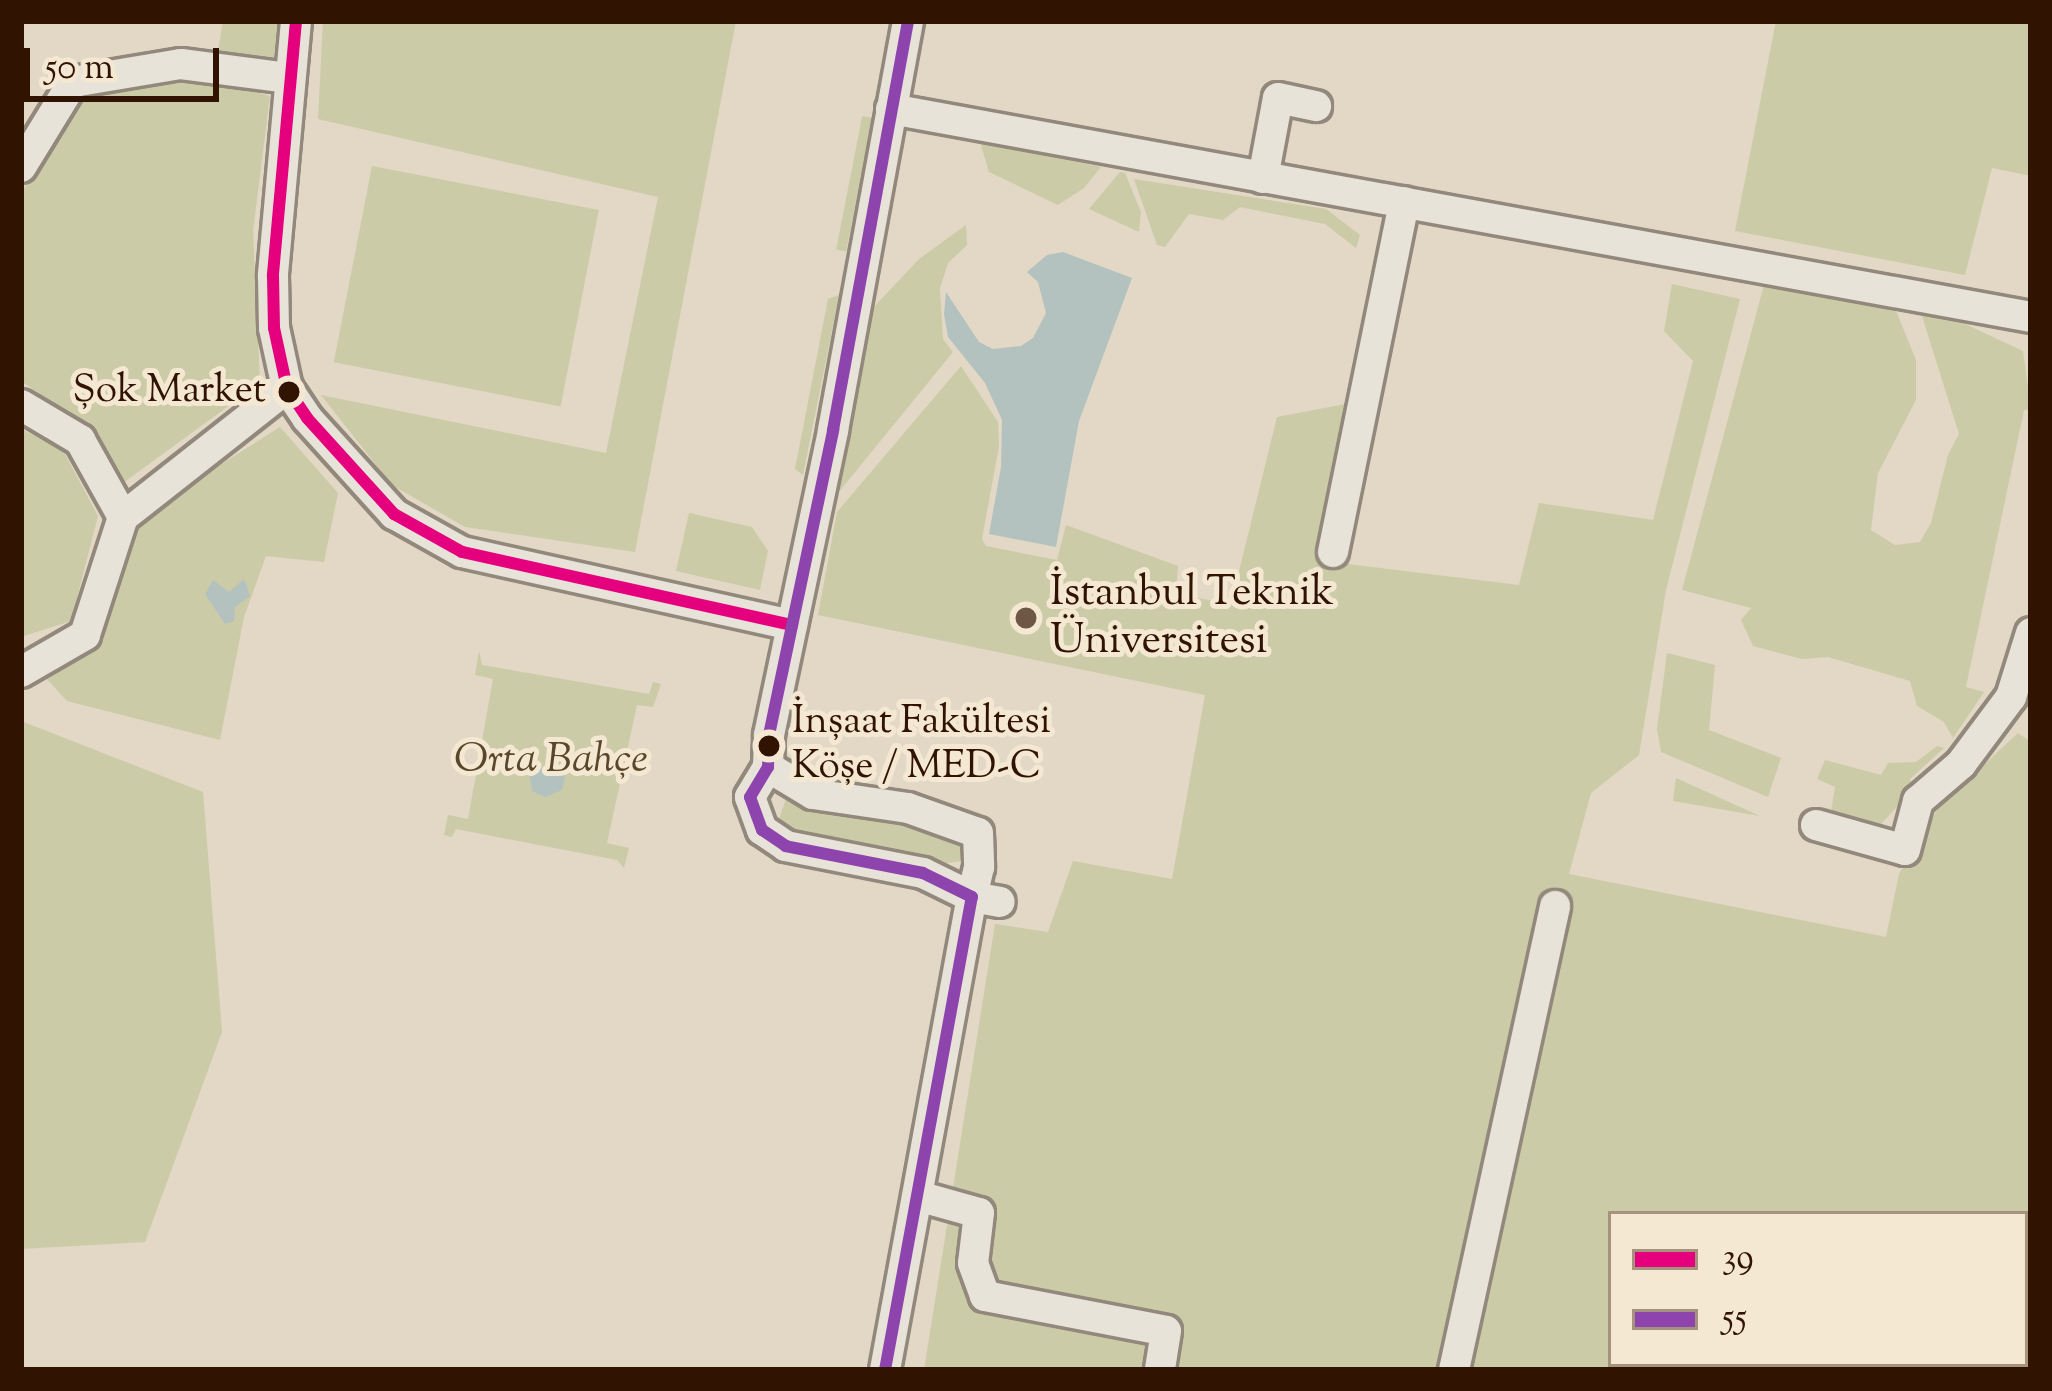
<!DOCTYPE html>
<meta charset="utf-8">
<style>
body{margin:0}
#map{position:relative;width:2052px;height:1391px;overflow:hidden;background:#e2d8c5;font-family:"Sorts Mill Goudy",serif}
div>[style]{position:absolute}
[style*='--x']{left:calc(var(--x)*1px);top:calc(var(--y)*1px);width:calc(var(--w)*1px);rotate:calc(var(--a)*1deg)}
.green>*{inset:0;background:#cbcba7;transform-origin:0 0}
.water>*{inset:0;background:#b3c2be}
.roads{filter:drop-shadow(3px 0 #92887b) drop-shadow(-3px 0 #92887b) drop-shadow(0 3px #92887b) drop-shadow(0 -3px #92887b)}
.minor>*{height:30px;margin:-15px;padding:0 15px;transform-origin:15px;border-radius:15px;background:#e8e3d9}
.bus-1>*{height:12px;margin:-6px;padding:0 6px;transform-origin:6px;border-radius:6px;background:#e5007d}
.bus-2>*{height:12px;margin:-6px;padding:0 6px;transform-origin:6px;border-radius:6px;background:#8e44ad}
.dots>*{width:33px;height:33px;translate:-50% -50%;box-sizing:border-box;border:6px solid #f4e8d2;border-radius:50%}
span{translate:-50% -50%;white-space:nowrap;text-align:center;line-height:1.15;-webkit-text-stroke:10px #f4e8d2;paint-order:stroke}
.bus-label{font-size:39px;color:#301300}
.right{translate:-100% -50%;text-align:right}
.left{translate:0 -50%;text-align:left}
.poi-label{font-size:42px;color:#301300}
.park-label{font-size:42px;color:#59472b;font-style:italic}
.frame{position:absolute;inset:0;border:24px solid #301300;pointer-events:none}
.legend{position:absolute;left:1608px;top:1211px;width:420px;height:156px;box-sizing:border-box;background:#f4e8d2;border:3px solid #a6937e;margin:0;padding:15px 21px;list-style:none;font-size:36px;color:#301300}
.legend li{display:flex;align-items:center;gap:24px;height:60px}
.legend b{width:60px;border:3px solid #a6937e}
.scale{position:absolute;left:24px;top:48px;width:195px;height:54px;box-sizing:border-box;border:6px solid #301300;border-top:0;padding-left:15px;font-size:36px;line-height:42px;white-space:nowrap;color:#301300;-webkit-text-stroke:9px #f4e8d2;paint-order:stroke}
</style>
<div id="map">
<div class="green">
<div style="clip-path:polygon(223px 21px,286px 21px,279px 63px,217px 57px)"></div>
<div style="clip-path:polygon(323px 21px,736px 21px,635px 552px,465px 527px,392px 485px,321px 395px,606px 453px,658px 197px,318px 119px)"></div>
<div style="clip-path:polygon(1776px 21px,2031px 21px,2031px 176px,1992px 168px,1965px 275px,1735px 231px)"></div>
<div style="clip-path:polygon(182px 74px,270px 96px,253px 231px,260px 383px,123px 483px,86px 425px,21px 381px,21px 198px,30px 172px,76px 98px)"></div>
<div style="left:872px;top:118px;width:136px;height:10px;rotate:101deg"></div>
<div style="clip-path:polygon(980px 142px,1101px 167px,1084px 188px,1058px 205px,989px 172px)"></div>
<div style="left:372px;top:166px;width:231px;height:200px;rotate:11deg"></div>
<div style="clip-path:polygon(1120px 172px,1125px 173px,1141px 212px,1139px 232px,1089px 209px)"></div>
<div style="clip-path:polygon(1134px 179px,1326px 209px,1360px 235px,1356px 248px,1325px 224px,1240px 207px,1223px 220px,1189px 214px,1165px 247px,1157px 245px)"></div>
<div style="clip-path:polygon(966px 225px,967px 245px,948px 263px,940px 288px,943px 339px,953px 352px,838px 493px,872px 309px,919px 259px)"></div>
<div style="clip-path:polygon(1672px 284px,1740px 299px,1666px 590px,1639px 755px,1591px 793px,1569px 874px,1886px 937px,1899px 874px,1938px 808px,2018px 733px,2031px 742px,2031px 1288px,2025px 1294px,2025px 1214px,1611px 1214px,1611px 1364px,1962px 1364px,1956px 1370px,924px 1370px,995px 924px,1048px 932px,1073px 861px,1172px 879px,1205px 695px,818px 615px,837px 512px,961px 366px,998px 422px,999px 446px,982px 539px,986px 546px,1057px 560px,1066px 525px,1178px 566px,1176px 594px,1231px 604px,1277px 417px,1356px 402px,1323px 561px,1519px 585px,1539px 503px,1653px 520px,1693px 361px,1664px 331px)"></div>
<div style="clip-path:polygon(1764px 285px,1896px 311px,1916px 360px,1916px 400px,1878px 473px,1871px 530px,1895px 545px,1920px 542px,1931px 523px,1948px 455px,1959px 434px,1922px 316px,1965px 324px,2023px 351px,2031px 409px,2024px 410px,1966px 687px,1984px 692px,1953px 738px,1944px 722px,1917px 706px,1910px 681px,1828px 657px,1802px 659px,1753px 646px,1741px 620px,1751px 608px,1682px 590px)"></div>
<div style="clip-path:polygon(839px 295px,803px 475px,795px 469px,828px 299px)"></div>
<div style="clip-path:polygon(280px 427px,338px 493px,324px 562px,266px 556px,244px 617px,220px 740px,67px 701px,44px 676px,128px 531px,158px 504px)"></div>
<div style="clip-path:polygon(21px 429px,63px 450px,98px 516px,71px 621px,21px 637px)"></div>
<div style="clip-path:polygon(689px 513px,752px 527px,768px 551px,760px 590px,676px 571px)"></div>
<div style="clip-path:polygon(479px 651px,482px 665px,649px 694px,653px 682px,661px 684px,653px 707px,637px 705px,607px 843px,629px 848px,624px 868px,617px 860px,456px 829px,452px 837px,444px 835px,448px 815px,468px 819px,493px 679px,475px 675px)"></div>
<div style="clip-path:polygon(1667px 653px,1715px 665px,1709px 730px,1781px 758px,1768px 797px,1661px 752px,1657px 729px)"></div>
<div style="clip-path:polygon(21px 721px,203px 792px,222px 1032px,145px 1242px,21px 1249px)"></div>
<div style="clip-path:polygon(1937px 746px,1944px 748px,1910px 779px,1913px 789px,1874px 832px,1829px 824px,1835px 787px,1817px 779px,1825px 760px,1881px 775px,1888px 763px,1916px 762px)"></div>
<div style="clip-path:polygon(1676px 778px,1760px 816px,1673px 801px)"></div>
<div style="clip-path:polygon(786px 799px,944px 829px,966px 850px,961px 861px,943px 864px,785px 836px,777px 825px)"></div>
</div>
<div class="water">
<div style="clip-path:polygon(1063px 252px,1132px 278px,1079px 421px,1056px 547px,989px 534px,1001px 467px,1002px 420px,985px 383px,948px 337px,944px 314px,946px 292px,979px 342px,993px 349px,1021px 346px,1033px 338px,1046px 313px,1038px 282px,1027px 272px,1047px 255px)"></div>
<div style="clip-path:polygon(244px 579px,250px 596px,235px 607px,234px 621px,225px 624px,205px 594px,213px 580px,229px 592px)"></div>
<div style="clip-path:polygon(557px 763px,565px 776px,562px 790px,545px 797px,532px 791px,529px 771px)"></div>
</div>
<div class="roads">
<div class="minor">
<div style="--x:296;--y:21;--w:256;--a:95.2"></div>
<div style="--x:273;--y:276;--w:52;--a:88.9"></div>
<div style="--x:274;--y:328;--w:61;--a:77.8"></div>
<div style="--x:287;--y:388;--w:36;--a:56"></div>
<div style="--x:307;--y:418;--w:130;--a:47.8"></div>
<div style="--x:394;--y:514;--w:78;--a:29.2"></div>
<div style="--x:462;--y:552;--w:338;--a:12.5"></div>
<div style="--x:891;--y:109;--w:1159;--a:10.34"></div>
<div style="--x:21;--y:167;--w:100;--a:-58.5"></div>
<div style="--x:73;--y:82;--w:109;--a:-9.5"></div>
<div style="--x:181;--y:64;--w:109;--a:7.4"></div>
<div style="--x:1263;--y:178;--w:81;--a:-79.4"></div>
<div style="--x:1278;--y:98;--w:39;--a:12"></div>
<div style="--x:21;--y:405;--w:69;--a:30.7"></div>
<div style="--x:80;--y:440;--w:88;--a:60.8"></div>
<div style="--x:123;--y:517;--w:124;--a:107.9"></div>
<div style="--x:85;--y:635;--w:74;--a:150"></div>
<div style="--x:123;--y:517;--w:209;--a:-38.2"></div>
<div style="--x:1333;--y:552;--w:357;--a:-78.5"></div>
<div style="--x:768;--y:767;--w:52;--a:31"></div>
<div style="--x:813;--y:794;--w:96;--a:8.4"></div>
<div style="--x:908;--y:808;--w:74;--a:19.7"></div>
<div style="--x:978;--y:833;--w:34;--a:88"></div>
<div style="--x:979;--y:867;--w:31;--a:103"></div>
<div style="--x:972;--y:897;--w:28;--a:10"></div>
<div style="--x:1816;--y:825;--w:92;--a:15.7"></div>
<div style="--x:1905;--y:850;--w:51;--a:-75.1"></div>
<div style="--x:1918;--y:801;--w:57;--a:-40.7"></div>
<div style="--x:1961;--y:764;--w:84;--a:-53.3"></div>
<div style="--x:2011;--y:697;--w:67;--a:-72.6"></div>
<div style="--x:918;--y:1196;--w:63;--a:15.6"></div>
<div style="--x:979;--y:1213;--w:50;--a:96.8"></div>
<div style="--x:973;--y:1263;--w:35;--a:70"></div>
<div style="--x:985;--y:1296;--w:184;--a:10.9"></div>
<div style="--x:1166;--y:1331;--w:39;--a:99"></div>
<div style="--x:2025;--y:1325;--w:8;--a:-45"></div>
<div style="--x:885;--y:1370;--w:481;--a:-79.6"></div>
<div style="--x:972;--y:897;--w:55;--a:-153.9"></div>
<div style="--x:923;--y:873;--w:140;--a:-168.9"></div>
<div style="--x:786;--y:846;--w:29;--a:-146"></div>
<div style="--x:762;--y:830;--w:35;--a:-110"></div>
<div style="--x:750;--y:797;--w:35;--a:-59"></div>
<div style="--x:768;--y:767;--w:32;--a:-88"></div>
<div style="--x:769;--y:735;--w:312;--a:-78.1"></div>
<div style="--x:833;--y:430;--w:416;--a:-79.6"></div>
<div style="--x:1454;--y:1370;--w:475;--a:-77.7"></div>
<div style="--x:1985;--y:1370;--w:8;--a:-50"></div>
</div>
</div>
<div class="bus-1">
<div style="--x:296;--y:21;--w:256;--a:95.2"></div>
<div style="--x:273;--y:276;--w:52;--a:88.9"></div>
<div style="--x:274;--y:328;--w:61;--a:77.8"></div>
<div style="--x:287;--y:388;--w:36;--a:56"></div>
<div style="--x:307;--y:418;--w:130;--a:47.8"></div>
<div style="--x:394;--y:514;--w:78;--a:29.2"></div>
<div style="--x:462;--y:552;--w:338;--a:12.5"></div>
</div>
<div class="bus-2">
<div style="--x:885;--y:1370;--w:481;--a:-79.6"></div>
<div style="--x:972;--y:897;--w:55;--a:-153.9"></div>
<div style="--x:923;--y:873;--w:140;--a:-168.9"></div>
<div style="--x:786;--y:846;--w:29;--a:-146"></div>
<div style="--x:762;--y:830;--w:35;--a:-110"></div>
<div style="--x:750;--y:797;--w:35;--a:-59"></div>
<div style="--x:768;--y:767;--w:32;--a:-88"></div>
<div style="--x:769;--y:735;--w:312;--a:-78.1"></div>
<div style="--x:833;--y:430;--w:416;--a:-79.6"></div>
</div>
<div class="dots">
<div style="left:289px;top:392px;background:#301300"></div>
<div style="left:1026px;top:618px;background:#6e5845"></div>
<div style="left:769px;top:746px;background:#301300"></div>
</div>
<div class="bus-label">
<span class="right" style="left:266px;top:392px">Şok Market</span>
<span class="left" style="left:792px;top:746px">İnşaat Fakültesi<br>Köşe / MED-C</span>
</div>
<div class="poi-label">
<span class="left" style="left:1050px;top:618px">İstanbul Teknik<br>Üniversitesi</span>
</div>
<div class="park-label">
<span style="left:551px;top:761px">Orta Bahçe</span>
</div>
<div class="frame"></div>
<ul class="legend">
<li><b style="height:15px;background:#e5007d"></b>39</li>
<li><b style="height:15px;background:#8e44ad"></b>55</li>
</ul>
<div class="scale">50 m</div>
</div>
